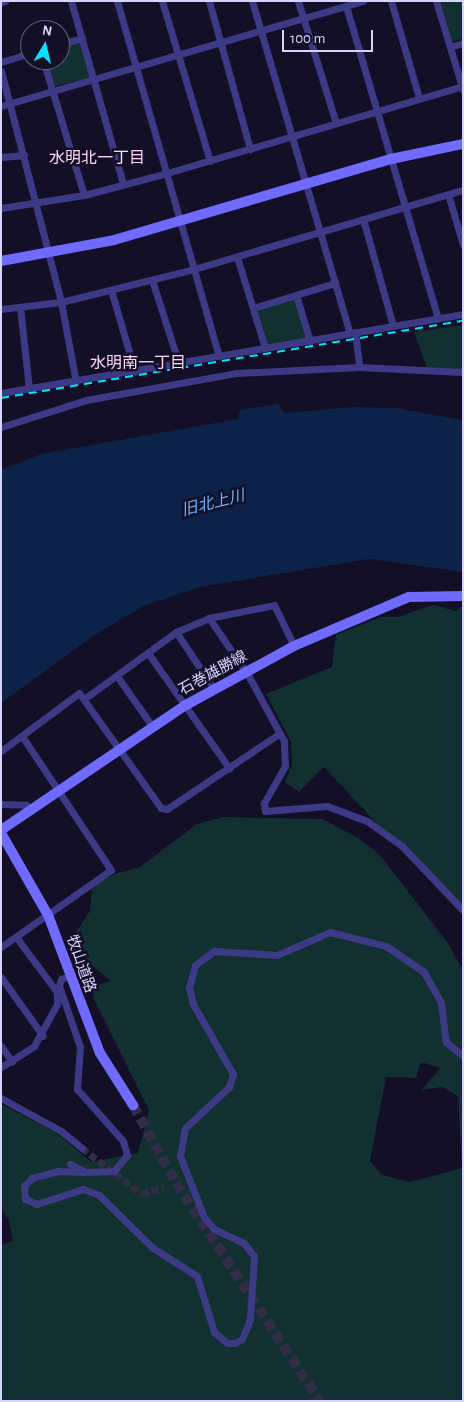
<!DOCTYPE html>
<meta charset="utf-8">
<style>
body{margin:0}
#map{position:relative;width:464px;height:1402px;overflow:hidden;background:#130f26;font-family:"Alegreya Sans","Noto Sans JP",sans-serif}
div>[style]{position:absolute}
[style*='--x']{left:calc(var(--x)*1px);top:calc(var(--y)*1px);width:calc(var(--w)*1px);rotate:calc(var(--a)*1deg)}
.green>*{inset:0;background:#12302f;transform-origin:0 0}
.water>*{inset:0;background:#0c2248}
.street-tunnel>*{height:7px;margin-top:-3.5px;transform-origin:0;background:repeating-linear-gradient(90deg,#312d47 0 7px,transparent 0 10.5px)}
.secondary-tunnel>*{height:10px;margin-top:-5px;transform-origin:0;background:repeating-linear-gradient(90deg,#312d47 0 10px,transparent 0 15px)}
.street>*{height:7px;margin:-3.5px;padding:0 3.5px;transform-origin:3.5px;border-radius:3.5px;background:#3d3a85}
.secondary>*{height:10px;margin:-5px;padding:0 5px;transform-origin:5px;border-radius:5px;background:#6f6bff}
.rail>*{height:2px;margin-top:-1px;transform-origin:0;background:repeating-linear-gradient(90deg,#00e5ff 0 8px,transparent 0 14px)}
span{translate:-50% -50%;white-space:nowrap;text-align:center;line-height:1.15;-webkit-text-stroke:5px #130f26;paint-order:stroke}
.street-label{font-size:15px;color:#d9d4ff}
.neighbourhood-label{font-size:16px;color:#ffd6f0}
.water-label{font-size:16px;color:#62b6ff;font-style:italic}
.frame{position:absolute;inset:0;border:2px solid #d9d4ff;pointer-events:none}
.north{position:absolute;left:20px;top:20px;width:50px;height:50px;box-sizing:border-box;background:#130f26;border:1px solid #625e7d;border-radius:50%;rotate:9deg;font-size:14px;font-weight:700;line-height:20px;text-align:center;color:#d9d4ff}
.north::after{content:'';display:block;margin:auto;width:18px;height:22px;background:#00e5ff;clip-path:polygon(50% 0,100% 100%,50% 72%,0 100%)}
.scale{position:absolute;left:282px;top:30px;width:91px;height:22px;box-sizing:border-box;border:2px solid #d9d4ff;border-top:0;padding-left:6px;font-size:15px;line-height:18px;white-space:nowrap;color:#d9d4ff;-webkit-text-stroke:4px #130f26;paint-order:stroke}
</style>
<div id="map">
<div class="green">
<div style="clip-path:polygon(440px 1px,463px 1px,463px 39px,452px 41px)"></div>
<div style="clip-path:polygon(81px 39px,90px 78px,54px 86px,46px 60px,60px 60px,60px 46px)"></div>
<div style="left:294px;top:298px;width:42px;height:39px;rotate:73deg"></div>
<div style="clip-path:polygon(462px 325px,463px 372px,427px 368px,414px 332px)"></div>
<div style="clip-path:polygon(433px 605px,456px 611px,463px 605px,463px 916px,324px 767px,299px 792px,285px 782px,292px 765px,291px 742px,266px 694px,332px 667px,336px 635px,380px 617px,398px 617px)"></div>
<div style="clip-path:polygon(evenodd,223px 817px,322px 819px,358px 838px,380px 855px,447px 942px,463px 970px,463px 1401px,1px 1401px,1px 1245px,13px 1241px,9px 1220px,1px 1209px,1px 1104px,57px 1133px,91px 1162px,138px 1153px,149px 1110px,88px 987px,111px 981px,75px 952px,72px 938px,90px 911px,92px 887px,115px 874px,140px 867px,197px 824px,223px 817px,421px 1062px,440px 1068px,422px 1090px,442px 1087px,458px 1096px,462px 1168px,410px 1182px,382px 1175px,370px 1161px,386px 1077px,416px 1078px,421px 1062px)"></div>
</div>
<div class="water">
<div style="clip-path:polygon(278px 404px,284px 413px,354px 407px,396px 408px,463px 420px,463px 572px,369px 559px,200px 587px,144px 606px,96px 634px,1px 703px,1px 470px,41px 454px,238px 419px,240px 410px)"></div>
</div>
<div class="street-tunnel">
<div style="--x:82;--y:1148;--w:76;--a:37.5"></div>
<div style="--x:142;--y:1194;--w:23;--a:-18"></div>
</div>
<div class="secondary-tunnel">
<div style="--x:133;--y:1105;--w:89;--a:61.1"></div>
<div style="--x:176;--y:1183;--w:261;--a:56.6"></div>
</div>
<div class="street">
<div style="--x:71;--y:1;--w:190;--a:74.1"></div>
<div style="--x:117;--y:1;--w:369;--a:74"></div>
<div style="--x:162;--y:1;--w:167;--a:73.3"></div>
<div style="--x:209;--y:1;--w:154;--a:74.5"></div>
<div style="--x:252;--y:1;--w:346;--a:73.6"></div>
<div style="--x:298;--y:1;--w:128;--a:72.7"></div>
<div style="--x:391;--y:1;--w:101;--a:73.9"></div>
<div style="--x:436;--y:1;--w:93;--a:73.1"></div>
<div style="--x:1;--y:2;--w:4;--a:-14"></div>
<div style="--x:346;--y:6;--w:326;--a:73.6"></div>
<div style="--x:60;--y:44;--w:23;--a:-15"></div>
<div style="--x:450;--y:47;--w:14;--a:-17"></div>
<div style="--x:43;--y:60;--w:141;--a:73.1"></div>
<div style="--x:1;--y:62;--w:30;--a:-17"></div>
<div style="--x:1;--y:71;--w:239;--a:75.4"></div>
<div style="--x:61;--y:302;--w:81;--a:79.4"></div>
<div style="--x:1;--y:106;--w:377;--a:-16.2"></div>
<div style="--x:1;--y:157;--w:23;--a:-5"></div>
<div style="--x:448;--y:194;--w:53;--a:73.6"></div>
<div style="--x:1;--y:208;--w:84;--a:-8.9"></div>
<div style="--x:84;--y:195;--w:86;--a:-14.8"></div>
<div style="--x:167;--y:173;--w:309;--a:-16.4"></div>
<div style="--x:363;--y:219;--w:111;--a:74.3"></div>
<div style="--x:237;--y:257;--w:95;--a:72.9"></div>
<div style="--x:152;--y:280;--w:88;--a:72.2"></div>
<div style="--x:111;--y:290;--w:85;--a:73.7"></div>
<div style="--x:296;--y:295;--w:48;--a:73.1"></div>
<div style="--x:20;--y:307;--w:81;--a:83.7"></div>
<div style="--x:253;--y:308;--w:86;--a:-17"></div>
<div style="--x:1;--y:309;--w:60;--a:-6.7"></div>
<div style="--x:61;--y:302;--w:137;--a:-13.9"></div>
<div style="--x:194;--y:269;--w:280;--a:-16.4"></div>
<div style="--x:355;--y:332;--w:35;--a:83"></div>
<div style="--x:1;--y:393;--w:469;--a:-9.7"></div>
<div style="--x:1;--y:427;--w:89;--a:-17.6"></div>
<div style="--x:86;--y:400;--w:152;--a:-10.2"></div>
<div style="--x:236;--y:373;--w:123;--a:-2.8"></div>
<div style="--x:359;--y:367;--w:104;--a:2.8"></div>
<div style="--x:209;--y:618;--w:69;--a:55.6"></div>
<div style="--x:248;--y:675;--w:75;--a:61.4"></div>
<div style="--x:284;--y:741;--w:25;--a:88"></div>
<div style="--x:285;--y:766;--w:43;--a:119.6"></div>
<div style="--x:264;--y:803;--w:8;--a:83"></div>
<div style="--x:265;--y:811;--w:62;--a:-4.6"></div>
<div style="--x:327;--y:806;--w:43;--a:20.6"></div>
<div style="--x:367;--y:821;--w:43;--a:35.5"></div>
<div style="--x:402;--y:846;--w:88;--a:46.4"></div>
<div style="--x:176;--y:632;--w:69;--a:56.3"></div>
<div style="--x:148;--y:653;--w:141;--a:54.8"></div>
<div style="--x:117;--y:676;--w:61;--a:55"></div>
<div style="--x:84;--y:699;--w:114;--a:-36.1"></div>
<div style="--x:176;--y:632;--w:36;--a:-23"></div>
<div style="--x:209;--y:618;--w:66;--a:-11.3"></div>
<div style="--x:274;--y:605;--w:46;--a:64"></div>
<div style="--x:1;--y:751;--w:97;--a:-36.6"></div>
<div style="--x:79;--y:693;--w:141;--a:54.5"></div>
<div style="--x:161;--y:808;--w:6;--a:9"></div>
<div style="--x:167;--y:809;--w:136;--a:-33.9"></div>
<div style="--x:1;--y:804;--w:25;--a:2"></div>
<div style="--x:26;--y:805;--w:8;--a:50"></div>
<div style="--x:1;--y:947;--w:134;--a:-35"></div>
<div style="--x:111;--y:870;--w:161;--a:-123.6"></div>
<div style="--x:70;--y:976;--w:9;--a:162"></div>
<div style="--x:61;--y:979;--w:7;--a:106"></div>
<div style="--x:59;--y:986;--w:65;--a:71"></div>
<div style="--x:80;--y:1047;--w:42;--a:94.1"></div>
<div style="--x:77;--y:1089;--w:69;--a:48.5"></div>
<div style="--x:123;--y:1141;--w:15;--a:74"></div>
<div style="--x:127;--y:1155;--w:21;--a:129"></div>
<div style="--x:114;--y:1171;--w:28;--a:178"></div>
<div style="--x:86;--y:1172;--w:18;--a:-153"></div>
<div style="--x:1;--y:977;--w:72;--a:54.6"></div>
<div style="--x:1;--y:1046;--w:19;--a:55"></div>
<div style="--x:1;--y:1067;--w:39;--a:-32"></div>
<div style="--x:34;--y:1046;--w:48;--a:-61.3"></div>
<div style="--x:57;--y:1004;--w:12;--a:-90"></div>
<div style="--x:57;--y:992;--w:69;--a:-126.7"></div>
<div style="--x:1;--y:1098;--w:68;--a:28.8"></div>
<div style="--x:61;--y:1131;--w:27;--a:39"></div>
<div style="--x:86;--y:1172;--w:28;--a:-178"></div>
<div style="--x:58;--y:1171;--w:27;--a:165"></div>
<div style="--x:32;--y:1178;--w:11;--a:135"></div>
<div style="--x:24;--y:1186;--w:13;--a:86"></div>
<div style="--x:25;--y:1199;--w:13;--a:23"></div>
<div style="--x:37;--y:1204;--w:48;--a:-18.1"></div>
<div style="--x:83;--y:1189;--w:17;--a:21"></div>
<div style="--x:99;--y:1195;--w:76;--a:44.5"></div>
<div style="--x:153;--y:1248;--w:52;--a:32.5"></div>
<div style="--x:197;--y:1276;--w:59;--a:73.1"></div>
<div style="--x:214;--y:1332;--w:17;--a:40"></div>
<div style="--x:227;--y:1343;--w:8;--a:0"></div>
<div style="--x:235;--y:1343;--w:8;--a:-30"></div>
<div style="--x:242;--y:1339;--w:22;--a:-68"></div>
<div style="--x:250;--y:1319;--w:63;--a:-86.4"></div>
<div style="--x:254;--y:1256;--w:16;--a:-128"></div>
<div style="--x:244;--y:1243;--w:33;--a:-155"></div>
<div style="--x:214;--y:1229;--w:16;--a:-130"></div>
<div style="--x:204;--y:1217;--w:66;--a:-111.5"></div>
<div style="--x:180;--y:1156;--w:28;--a:-80"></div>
<div style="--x:185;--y:1128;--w:60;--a:-43"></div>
<div style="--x:229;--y:1087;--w:14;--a:-73"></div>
<div style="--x:233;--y:1074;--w:81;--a:-119.7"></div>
<div style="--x:193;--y:1004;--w:16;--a:-104"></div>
<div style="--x:189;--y:988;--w:24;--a:-75"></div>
<div style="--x:195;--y:965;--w:24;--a:-36"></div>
<div style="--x:214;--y:951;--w:63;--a:3.6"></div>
<div style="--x:277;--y:955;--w:58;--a:-23.5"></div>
<div style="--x:330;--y:932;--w:58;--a:14"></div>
<div style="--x:386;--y:946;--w:46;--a:34.4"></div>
<div style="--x:424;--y:972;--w:35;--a:61"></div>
<div style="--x:441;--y:1003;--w:39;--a:83"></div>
<div style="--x:446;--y:1042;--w:22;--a:39"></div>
</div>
<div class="secondary">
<div style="--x:1;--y:261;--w:115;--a:-10.5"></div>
<div style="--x:114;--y:240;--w:289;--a:-16.3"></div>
<div style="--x:391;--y:159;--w:74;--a:-11.8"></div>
<div style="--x:1;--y:830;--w:221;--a:-34.1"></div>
<div style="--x:184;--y:706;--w:125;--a:-28.6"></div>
<div style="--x:294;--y:646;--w:125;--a:-23.1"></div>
<div style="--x:409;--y:597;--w:54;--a:-1.1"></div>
<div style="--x:1;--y:833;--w:95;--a:60.2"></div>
<div style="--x:48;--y:915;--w:147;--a:69.4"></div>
<div style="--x:100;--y:1053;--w:62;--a:57.6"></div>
</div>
<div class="rail">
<div style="--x:1;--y:398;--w:468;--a:-9.5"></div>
</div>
<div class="street-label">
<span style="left:213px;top:673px;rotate:-29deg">石巻雄勝線</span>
<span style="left:81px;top:964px;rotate:71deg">牧山道路</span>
</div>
<div class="neighbourhood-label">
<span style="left:97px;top:158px">水明北一丁目</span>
<span style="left:138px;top:363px">水明南一丁目</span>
</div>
<div class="water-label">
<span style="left:213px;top:503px;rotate:-14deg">旧北上川</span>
</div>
<div class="frame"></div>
<div class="north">N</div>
<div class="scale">100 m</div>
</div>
